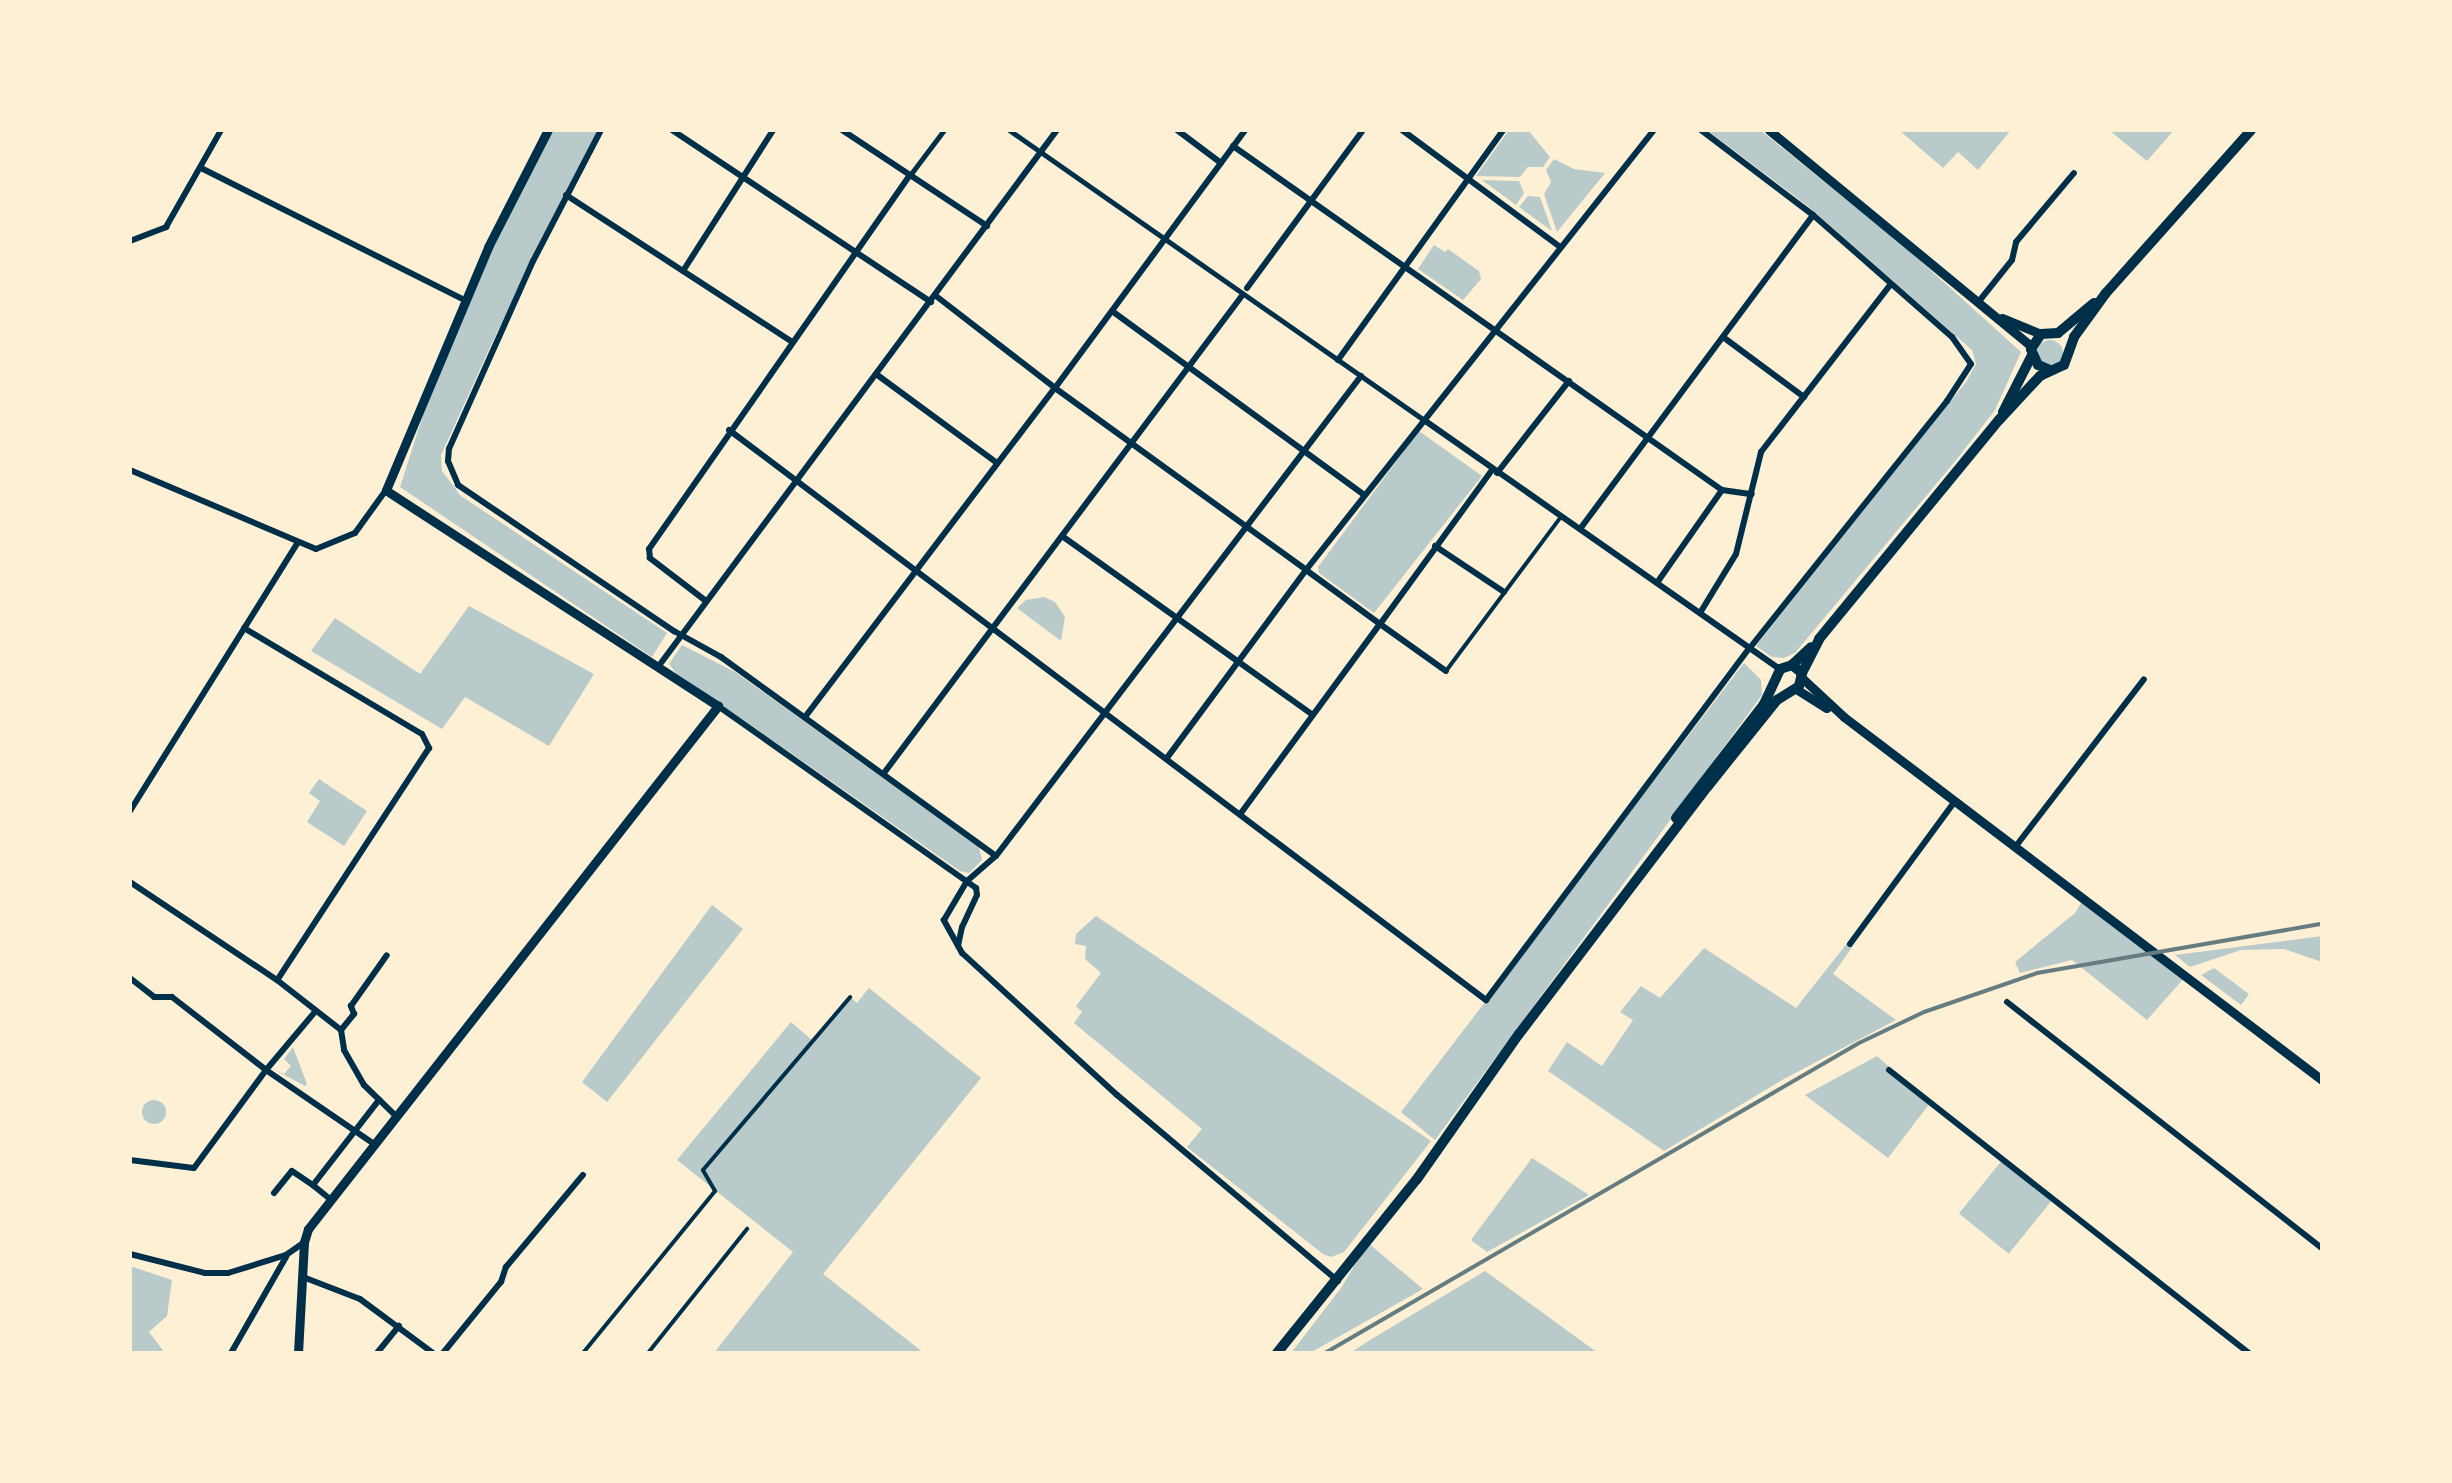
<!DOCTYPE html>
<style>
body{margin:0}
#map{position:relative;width:2452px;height:1483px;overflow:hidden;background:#fdf0d5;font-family:"Noto Serif",serif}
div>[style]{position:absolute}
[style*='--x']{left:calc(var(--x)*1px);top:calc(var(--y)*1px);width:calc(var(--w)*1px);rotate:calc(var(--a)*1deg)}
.green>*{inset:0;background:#b9caca;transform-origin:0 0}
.round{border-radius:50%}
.service>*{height:4px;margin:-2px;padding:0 2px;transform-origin:2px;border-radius:2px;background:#003049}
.pedestrian>*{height:5px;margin:-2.5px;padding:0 2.5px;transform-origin:2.5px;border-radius:2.5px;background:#003049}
.minor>*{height:6px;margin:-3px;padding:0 3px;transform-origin:3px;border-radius:3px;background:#003049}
.tertiary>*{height:9px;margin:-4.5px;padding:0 4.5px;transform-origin:4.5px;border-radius:4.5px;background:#003049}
.secondary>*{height:10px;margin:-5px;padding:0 5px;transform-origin:5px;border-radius:5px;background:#003049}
.rail>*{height:4px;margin:-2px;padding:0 2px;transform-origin:2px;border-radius:2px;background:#657d81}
span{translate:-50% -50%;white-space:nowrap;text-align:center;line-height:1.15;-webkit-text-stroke:10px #fdf0d5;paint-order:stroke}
.frame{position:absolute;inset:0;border:132px solid #fdf0d5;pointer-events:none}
</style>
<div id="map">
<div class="green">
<div style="clip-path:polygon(552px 130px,598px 130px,497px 332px,441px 455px,442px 471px,461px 496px,667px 633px,652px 657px,400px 487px,432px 387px,492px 248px)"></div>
<div style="clip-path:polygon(1509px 130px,1528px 130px,1550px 157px,1543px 167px,1528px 167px,1520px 177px,1476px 176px)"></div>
<div style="clip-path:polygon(1707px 130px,1760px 130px,1906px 248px,2021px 352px,1995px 410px,1957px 459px,1795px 653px,1784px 658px,1772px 657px,1756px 646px,1966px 382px,1976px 364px,1972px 350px,1809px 207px)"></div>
<div style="clip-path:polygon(1899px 130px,2011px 130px,1978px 170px,1958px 152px,1943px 168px)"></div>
<div style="clip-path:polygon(2109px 130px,2174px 130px,2147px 161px)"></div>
<div style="clip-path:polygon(1554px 159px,1574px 169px,1605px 173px,1557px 232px,1544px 194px,1551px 182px,1546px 170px)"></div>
<div style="clip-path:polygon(1482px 180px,1519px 181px,1524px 193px,1516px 205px)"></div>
<div style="clip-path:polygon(1528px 196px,1540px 197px,1552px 231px,1519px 207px)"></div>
<div style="clip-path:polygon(1434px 245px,1445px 252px,1448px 249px,1479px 271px,1481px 279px,1463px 300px,1418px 269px)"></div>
<div class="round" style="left:2037px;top:340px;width:26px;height:26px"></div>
<div style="clip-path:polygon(1419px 431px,1482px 476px,1374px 613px,1319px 573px,1318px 567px)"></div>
<div style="clip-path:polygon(1044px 597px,1055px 602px,1065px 617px,1061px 641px,1017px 608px,1026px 600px)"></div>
<div style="clip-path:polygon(469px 606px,594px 674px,549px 746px,465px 697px,442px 729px,311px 651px,335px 618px,420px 674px)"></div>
<div style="clip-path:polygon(682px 645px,735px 672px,979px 847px,982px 860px,969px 873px,960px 871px,676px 673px,669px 664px)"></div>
<div style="clip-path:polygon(1744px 663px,1761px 680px,1762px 695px,1435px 1140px,1401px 1112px)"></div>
<div style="clip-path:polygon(319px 779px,367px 811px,344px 846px,307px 822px,320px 801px,309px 793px)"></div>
<div style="clip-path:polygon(2084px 898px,2186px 976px,2147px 1020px,2072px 960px,2020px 973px,2015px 962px,2075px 913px)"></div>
<div style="clip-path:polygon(712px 905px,743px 929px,607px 1102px,582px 1082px)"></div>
<div style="clip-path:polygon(1096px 916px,1431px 1141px,1344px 1252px,1331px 1257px,1323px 1254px,1187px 1147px,1202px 1129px,1074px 1023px,1082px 1012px,1076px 1006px,1101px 973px,1085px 959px,1086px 946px,1075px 944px,1076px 934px)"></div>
<div style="clip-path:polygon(2322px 936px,2322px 962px,2284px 949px,2241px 950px,2190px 967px,2175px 955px)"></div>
<div style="clip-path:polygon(1848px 942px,1853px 946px,1833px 974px,1896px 1020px,1782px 1080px,1664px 1151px,1548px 1071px,1567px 1042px,1602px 1066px,1633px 1020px,1620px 1012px,1641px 986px,1660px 998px,1704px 948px,1796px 1008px)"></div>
<div style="clip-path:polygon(2214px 968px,2249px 994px,2241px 1005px,2201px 975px)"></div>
<div style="clip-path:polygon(869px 988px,981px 1078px,823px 1274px,924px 1353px,714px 1353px,793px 1252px,677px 1160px,791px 1022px,813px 1041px,850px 997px,857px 1003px)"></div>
<div style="clip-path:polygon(293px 1047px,307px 1084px,305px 1086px,275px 1070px,284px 1074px,291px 1066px,284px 1059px)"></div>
<div style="clip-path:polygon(1877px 1056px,1930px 1103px,1888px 1158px,1805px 1095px)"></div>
<div class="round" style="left:142px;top:1100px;width:24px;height:24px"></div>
<div style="clip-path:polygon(1532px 1158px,1589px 1195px,1487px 1252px,1471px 1240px)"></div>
<div style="left:2003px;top:1159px;width:64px;height:70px;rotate:39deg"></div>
<div style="clip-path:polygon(1368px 1243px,1423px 1289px,1310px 1353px,1291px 1353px,1341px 1288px)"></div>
<div style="clip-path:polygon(130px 1266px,172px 1280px,167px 1316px,149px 1332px,165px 1353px,130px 1353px)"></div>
<div style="clip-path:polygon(1485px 1271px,1598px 1353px,1350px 1353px,1370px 1340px)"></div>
</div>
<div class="service">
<div style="--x:1446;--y:671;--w:191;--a:-53.3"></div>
<div style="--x:583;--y:1353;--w:209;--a:-50.8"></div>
<div style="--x:715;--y:1191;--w:24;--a:-120"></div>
<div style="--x:703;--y:1170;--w:227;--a:-49.6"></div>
<div style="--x:648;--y:1353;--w:159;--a:-51.4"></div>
</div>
<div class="pedestrian">
<div style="--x:1009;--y:130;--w:506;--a:34.95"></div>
<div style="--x:910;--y:175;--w:56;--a:-52.9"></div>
</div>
<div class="minor">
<div style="--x:601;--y:130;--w:148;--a:117.4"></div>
<div style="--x:533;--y:261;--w:206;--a:114.1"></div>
<div style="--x:449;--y:449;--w:12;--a:95"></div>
<div style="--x:448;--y:461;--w:26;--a:67"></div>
<div style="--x:458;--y:485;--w:261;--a:34.1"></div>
<div style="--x:674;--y:631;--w:54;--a:29"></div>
<div style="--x:721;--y:657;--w:339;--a:35.9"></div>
<div style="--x:672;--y:130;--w:311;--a:33.6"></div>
<div style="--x:842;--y:130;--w:174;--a:33.5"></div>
<div style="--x:1177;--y:130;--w:55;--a:36.9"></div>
<div style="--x:1402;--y:130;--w:197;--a:36.5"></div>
<div style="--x:1233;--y:146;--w:598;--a:35.13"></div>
<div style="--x:1722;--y:490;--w:113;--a:125"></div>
<div style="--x:201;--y:168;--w:295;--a:26.6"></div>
<div style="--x:566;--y:195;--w:268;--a:33"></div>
<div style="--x:130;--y:241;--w:39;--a:-21"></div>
<div style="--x:166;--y:227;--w:112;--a:-60.4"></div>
<div style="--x:683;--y:271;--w:167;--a:-57.4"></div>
<div style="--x:1247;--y:288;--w:196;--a:-53.7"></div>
<div style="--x:936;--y:296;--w:150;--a:37.7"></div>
<div style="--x:1055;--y:388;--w:320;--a:-53.6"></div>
<div style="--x:1980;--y:300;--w:51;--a:-51.3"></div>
<div style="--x:2012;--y:260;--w:18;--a:-77"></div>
<div style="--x:2016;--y:242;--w:90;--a:-50"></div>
<div style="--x:1112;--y:311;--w:311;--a:36.1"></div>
<div style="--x:1723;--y:337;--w:101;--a:36.5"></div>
<div style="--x:1338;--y:360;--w:283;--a:-54.3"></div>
<div style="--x:876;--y:374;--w:150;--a:36.3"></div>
<div style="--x:1424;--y:420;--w:434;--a:35"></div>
<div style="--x:729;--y:430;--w:948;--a:36.98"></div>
<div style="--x:1486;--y:1000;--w:439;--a:-53.2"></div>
<div style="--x:1749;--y:649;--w:317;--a:-51.4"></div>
<div style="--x:1947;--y:401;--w:44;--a:-57"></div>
<div style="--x:1971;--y:364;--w:33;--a:-125"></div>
<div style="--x:1952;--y:337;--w:185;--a:-138.7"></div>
<div style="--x:1813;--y:215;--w:141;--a:-142.8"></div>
<div style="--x:130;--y:470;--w:202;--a:23"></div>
<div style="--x:316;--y:549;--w:42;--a:-22.3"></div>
<div style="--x:355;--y:533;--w:53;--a:-54.2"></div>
<div style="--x:1492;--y:470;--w:190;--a:126"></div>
<div style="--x:1380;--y:624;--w:92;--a:-143.9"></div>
<div style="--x:1306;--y:570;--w:561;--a:-51.66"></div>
<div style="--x:1497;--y:473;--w:117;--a:-52"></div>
<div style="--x:1722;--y:490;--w:30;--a:8"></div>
<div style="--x:1580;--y:529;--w:391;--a:-53.4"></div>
<div style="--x:1062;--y:536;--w:308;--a:35.5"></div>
<div style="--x:1435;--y:546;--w:83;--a:33.7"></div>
<div style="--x:706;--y:601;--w:71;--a:-142.5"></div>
<div style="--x:650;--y:558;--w:9;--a:-96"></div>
<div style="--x:649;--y:549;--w:456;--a:-55.1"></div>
<div style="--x:1700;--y:613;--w:69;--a:-58.6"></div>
<div style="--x:1736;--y:554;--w:105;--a:-76.2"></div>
<div style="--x:1761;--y:452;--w:211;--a:-52.3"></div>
<div style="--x:244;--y:628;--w:207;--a:30.8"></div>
<div style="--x:422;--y:734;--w:16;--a:63"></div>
<div style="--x:429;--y:748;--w:277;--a:123.2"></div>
<div style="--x:658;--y:667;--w:669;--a:-53.39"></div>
<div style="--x:718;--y:706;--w:316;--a:35.2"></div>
<div style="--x:976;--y:888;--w:7;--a:82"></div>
<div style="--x:977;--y:895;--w:35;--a:115"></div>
<div style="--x:962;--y:927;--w:19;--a:102"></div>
<div style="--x:805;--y:717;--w:413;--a:-52.8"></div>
<div style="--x:1055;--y:388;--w:310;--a:35.9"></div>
<div style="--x:1306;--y:570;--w:234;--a:126.5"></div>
<div style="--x:884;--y:773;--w:595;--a:-53.13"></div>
<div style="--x:130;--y:811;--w:315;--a:-58"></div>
<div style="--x:1241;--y:813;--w:235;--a:-53.7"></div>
<div style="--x:1380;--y:624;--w:81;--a:35.5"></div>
<div style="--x:2016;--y:846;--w:210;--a:-52.5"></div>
<div style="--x:130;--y:882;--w:177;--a:33.7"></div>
<div style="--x:277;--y:980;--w:81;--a:38"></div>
<div style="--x:341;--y:1030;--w:20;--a:81"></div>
<div style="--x:344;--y:1050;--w:40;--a:60.3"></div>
<div style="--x:364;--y:1085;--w:45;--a:44.1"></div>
<div style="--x:1850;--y:944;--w:177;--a:-53.7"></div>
<div style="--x:130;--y:978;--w:31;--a:38"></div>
<div style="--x:154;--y:997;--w:18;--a:0"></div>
<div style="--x:172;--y:997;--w:119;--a:37.8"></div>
<div style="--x:266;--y:1070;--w:131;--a:34.4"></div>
<div style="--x:2007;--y:1002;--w:400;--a:38"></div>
<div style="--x:341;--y:1030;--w:21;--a:-51"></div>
<div style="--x:354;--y:1014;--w:9;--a:-111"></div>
<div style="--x:351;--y:1006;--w:62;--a:-54.8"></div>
<div style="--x:1889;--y:1070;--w:458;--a:38.2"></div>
<div style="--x:130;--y:1160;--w:64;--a:7.1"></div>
<div style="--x:194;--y:1168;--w:122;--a:-53.7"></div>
<div style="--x:266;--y:1070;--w:75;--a:-49.9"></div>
<div style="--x:274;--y:1193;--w:28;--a:-51"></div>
<div style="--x:292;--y:1171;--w:25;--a:34"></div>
<div style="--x:330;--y:1199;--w:22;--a:-141"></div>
<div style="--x:313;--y:1185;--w:108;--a:-52.2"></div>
<div style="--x:130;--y:1254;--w:77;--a:14.2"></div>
<div style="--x:205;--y:1273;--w:23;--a:0"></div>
<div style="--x:228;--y:1273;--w:61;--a:-17.2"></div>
<div style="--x:286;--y:1255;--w:21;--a:-35"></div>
<div style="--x:303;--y:1277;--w:61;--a:21.1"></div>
<div style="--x:360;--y:1299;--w:91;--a:36.5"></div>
<div style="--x:1338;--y:1281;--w:289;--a:-139.9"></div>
<div style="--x:1117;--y:1095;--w:210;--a:-137.5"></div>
<div style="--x:962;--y:953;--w:38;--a:-119"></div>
<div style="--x:944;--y:920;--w:45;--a:-59.5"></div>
<div style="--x:967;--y:881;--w:38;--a:-41"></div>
<div style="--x:996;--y:856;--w:603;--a:-52.75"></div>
<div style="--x:231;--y:1353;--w:111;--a:-60.2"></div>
<div style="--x:377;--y:1353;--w:35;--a:-51"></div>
<div style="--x:443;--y:1353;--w:92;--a:-50.8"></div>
<div style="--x:501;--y:1282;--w:16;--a:-72"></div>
<div style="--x:506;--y:1267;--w:120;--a:-50.1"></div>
</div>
<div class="tertiary">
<div style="--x:1769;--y:130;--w:341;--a:39.5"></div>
<div style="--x:2002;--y:318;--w:42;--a:22.3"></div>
<div style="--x:1802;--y:678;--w:57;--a:42.9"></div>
<div style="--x:1844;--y:717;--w:600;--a:37.21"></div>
<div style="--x:1796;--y:689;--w:36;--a:32"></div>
<div style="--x:298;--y:1353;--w:111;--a:-86.9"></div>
<div style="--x:304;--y:1242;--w:14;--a:-73"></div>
<div style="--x:308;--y:1229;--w:665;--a:-51.91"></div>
<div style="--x:718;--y:706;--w:396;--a:-147"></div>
<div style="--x:386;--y:490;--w:264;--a:-67.2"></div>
<div style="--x:488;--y:247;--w:131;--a:-62.9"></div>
</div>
<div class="secondary">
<div style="--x:2058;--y:333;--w:47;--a:-39.8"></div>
<div style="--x:2050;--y:370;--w:13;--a:-157"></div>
<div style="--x:2038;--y:365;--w:17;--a:-114"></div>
<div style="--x:2031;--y:349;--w:18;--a:-56"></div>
<div style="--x:2041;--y:334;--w:17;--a:-3"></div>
<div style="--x:2003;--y:412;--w:64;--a:-63"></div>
<div style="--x:1802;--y:673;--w:38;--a:-63"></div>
<div style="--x:1819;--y:639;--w:285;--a:-50.6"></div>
<div style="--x:2000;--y:419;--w:59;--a:-47.1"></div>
<div style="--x:2040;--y:376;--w:26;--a:-25"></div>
<div style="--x:2064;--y:365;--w:30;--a:-70"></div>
<div style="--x:2074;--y:337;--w:54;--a:-54"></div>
<div style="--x:2106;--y:293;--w:218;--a:-48.3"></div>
<div style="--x:1676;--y:818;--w:144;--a:-52.3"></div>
<div style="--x:1764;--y:704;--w:38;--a:-65"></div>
<div style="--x:1780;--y:669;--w:13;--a:-18"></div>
<div style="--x:1792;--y:665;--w:26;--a:-43"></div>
<div style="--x:1277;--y:1353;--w:223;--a:-51.2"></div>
<div style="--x:1417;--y:1179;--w:177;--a:-54.9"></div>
<div style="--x:1519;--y:1034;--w:312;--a:-52.7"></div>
<div style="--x:1708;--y:786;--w:110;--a:-51.3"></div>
<div style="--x:1777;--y:700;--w:26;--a:-32"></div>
<div style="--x:1799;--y:686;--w:13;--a:-77"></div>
<div style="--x:1802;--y:673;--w:13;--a:-141"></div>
</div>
<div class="rail">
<div style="--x:1325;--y:1353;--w:617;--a:-30.14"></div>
<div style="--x:1859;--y:1043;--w:72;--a:-25.5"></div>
<div style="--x:1924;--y:1012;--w:120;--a:-19"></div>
<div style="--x:2037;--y:973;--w:289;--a:-9.8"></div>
</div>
<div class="frame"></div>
</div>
